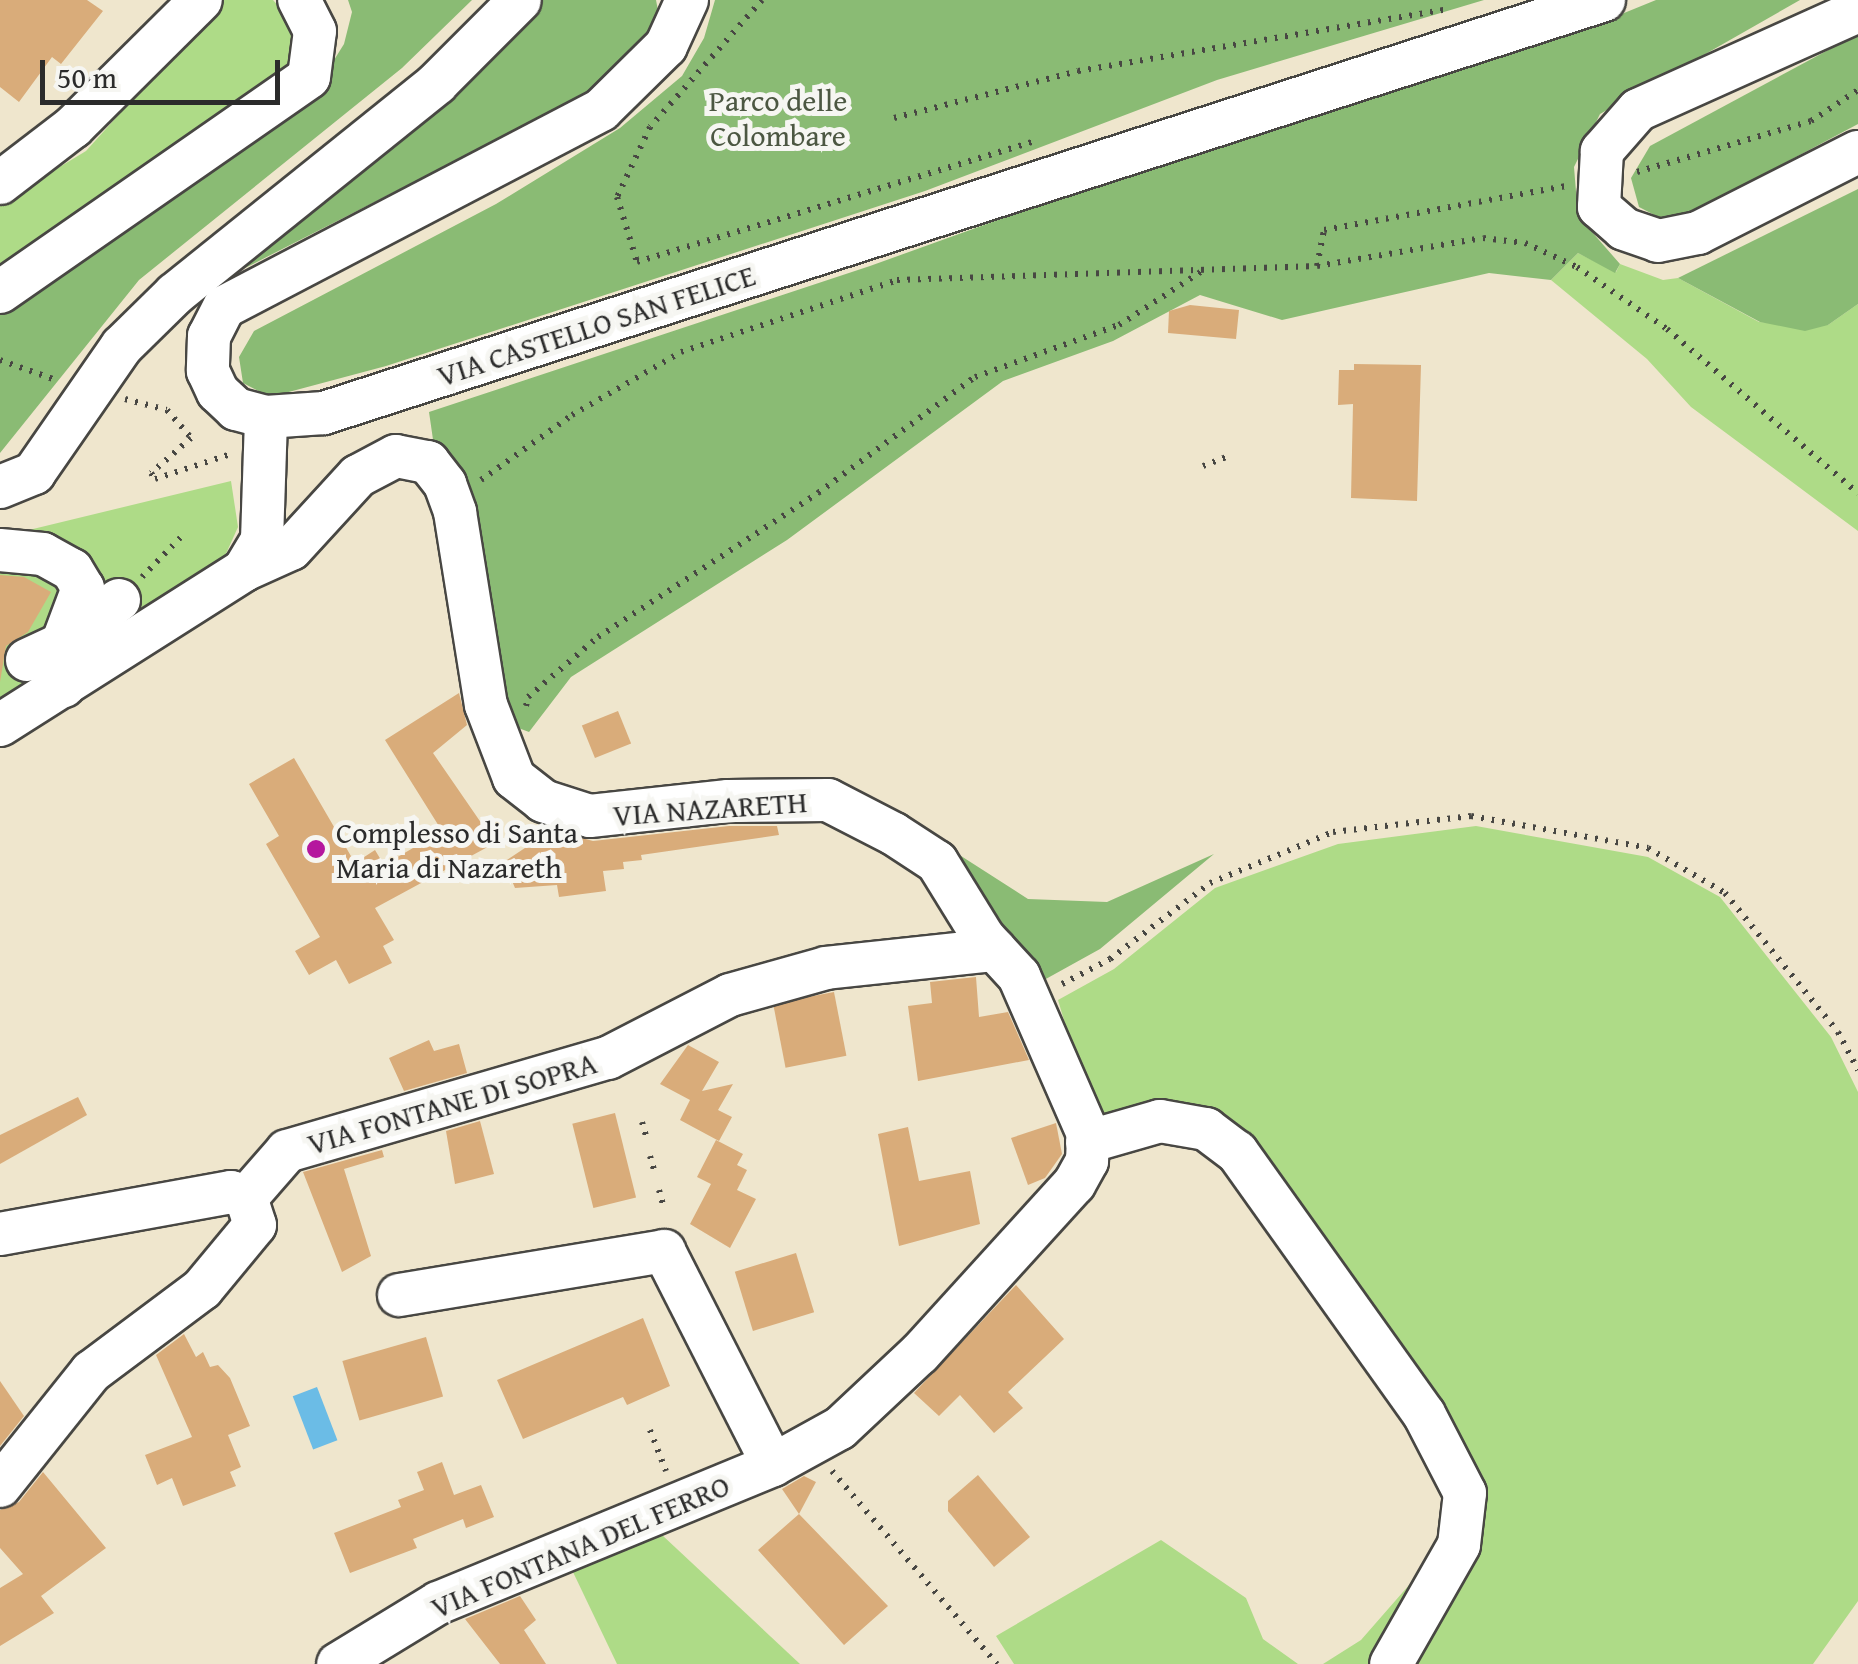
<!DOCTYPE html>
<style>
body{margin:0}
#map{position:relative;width:1858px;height:1664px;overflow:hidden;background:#efe6cd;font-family:"Gentium Book Plus",serif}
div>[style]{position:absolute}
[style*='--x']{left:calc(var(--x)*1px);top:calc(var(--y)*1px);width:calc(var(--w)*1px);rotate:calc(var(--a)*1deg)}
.green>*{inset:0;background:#aedb87}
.forest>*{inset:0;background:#8abb74}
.water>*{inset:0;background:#6bbce6;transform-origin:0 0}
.building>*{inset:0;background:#d9ac7a;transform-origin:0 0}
.path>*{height:6px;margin-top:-3px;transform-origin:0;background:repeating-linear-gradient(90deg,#484743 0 2.5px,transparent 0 10.5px)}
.roads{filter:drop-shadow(2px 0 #484743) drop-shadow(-2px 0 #484743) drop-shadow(0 2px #484743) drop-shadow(0 -2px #484743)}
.minor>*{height:42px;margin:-21px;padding:0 21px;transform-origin:21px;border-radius:21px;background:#fff}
.dots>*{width:28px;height:28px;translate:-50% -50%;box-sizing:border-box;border:5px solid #f6f6f2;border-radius:50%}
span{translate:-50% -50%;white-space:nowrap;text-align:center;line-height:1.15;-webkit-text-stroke:10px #f6f6f2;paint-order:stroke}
.park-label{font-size:30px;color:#4c5742}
.street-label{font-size:30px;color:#2b2b2b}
.poi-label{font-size:30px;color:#2b2b2b}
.left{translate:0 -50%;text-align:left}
.scale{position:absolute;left:40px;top:60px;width:240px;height:45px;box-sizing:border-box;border:5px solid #2b2b2b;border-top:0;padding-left:12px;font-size:30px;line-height:35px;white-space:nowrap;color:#2b2b2b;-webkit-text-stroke:8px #f6f6f2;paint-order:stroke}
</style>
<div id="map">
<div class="green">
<div style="clip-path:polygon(222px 0,273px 0,292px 21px,299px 51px,270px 93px,0 273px,0 203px,86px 151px)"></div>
<div style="clip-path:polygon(1578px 253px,1616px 272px,1620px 264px,1663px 280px,1678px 278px,1759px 322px,1828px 325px,1858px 304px,1858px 531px,1691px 407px,1647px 359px,1551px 280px)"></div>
<div style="clip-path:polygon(231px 481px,238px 527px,216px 576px,0 700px,0 537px)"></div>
<div style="clip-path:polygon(1476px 826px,1648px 857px,1720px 897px,1831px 1037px,1858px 1092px,1858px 1601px,1813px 1664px,1323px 1664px,1361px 1640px,1451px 1537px,1458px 1496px,1223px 1151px,1196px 1134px,1103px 1151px,1058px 1000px,1114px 969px,1215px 888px,1338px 844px)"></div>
<div style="clip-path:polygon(662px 1535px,800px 1664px,617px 1664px,572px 1570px)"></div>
<div style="clip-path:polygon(1161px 1540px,1246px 1598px,1263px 1639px,1298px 1664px,1014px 1664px,996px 1636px)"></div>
</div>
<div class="forest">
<div style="clip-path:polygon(348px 0,472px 0,402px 68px,139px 280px,0 453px,0 309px,319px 84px,344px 44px,352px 12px)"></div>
<div style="clip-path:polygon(538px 0,656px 0,660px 21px,618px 78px,243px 269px,480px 73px)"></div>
<div style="clip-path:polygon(715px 0,1484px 0,1217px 80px,925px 191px,386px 366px,270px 397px,243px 383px,239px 357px,254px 331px,496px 204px,620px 128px,682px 76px,704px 38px)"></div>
<div style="clip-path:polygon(1656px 0,1800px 0,1600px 114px,1574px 167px,1578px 216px,1620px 264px,1615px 273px,1578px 253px,1551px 280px,1489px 273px,1282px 320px,1200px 295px,1113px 341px,1003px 381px,787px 540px,571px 677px,529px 732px,484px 715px,463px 646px,429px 412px,870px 266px,1237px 134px,1575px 33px)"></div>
<div style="clip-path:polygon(1858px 34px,1858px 124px,1696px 210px,1666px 221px,1639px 207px,1631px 178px,1650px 146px)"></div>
<div style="clip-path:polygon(1858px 189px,1858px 304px,1828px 325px,1805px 331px,1760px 322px,1678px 278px)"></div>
<div style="clip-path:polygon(947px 847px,1028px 899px,1107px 902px,1214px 854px,1100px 949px,1044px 980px)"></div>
</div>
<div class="water">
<div style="left:317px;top:1387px;width:57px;height:26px;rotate:69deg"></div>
</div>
<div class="building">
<div style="clip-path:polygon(0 0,87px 0,103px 11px,61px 64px,52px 57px,19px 102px,0 87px)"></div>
<div style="clip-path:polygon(1190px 305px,1239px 310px,1236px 339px,1168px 333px,1169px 311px)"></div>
<div style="clip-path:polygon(1354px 364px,1421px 365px,1417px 501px,1351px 498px,1353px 404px,1338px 405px,1339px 370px,1354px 370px)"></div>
<div style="clip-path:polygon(0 575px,24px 577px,51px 592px,28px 632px,6px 646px,0 682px)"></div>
<div style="clip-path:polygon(459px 693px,467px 725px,433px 753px,495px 843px,375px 908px,394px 940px,383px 946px,392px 963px,349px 984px,336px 960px,309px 975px,295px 951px,320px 937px,266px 844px,279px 836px,249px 784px,294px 758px,355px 863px,375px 850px,384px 865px,442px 831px,385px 740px)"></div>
<div style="left:618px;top:711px;width:35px;height:39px;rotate:68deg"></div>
<div style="clip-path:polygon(729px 826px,777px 826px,779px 835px,641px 855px,642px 860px,623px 862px,624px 869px,603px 871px,606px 891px,559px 897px,557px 885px,515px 888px,504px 862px,552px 830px,593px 841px)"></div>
<div style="clip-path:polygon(976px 977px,979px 1017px,1008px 1012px,1029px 1060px,918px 1081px,908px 1006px,932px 1003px,930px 982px)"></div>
<div style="left:834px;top:992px;width:65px;height:62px;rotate:79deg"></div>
<div style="clip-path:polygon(429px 1040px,434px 1051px,459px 1044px,467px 1073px,404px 1091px,389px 1058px)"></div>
<div style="clip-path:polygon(688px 1045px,719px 1062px,702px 1091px,733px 1084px,718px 1110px,732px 1117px,719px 1141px,680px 1120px,690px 1100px,660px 1084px)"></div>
<div style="clip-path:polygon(78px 1097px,87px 1115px,0 1164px,0 1135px)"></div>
<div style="left:615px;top:1113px;width:87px;height:44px;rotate:76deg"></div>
<div style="clip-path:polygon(480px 1121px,494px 1174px,455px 1184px,446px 1131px)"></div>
<div style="clip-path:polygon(1056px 1123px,1062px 1154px,1045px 1178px,1028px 1185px,1011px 1138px)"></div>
<div style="clip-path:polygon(908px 1127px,919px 1181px,970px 1171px,980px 1224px,899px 1246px,878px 1134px)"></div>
<div style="clip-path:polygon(716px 1140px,743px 1154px,737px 1165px,747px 1170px,737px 1190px,756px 1199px,730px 1248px,690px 1224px,711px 1184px,697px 1177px)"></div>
<div style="clip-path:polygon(382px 1150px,384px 1157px,344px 1169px,371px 1256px,342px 1272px,303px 1172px)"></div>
<div style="left:796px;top:1253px;width:62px;height:64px;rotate:73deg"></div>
<div style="clip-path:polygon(1016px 1285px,1064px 1339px,1008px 1392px,1023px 1408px,994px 1433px,960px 1395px,939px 1416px,914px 1393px)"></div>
<div style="clip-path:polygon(643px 1318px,670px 1386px,627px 1405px,623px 1397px,523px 1439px,497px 1380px)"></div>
<div style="clip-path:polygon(184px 1334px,196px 1357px,203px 1352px,210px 1367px,218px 1365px,230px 1378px,250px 1426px,228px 1435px,241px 1467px,230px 1472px,236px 1486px,183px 1506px,172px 1478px,157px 1485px,145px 1455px,192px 1437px,156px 1355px)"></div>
<div style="left:426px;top:1337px;width:62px;height:87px;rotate:74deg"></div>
<div style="clip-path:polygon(0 1381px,24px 1416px,0 1446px)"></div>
<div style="clip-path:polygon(442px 1462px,454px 1495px,481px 1485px,494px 1517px,466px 1528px,463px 1519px,413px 1539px,417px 1548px,350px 1573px,334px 1533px,401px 1507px,398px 1500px,424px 1490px,417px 1472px)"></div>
<div style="clip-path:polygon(43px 1472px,106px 1548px,41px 1596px,54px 1613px,0 1646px,0 1588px,23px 1574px,0 1548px,0 1510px,19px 1502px)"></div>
<div style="clip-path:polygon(978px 1475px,1030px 1537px,994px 1567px,948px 1511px,948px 1501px)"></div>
<div style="clip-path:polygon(804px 1476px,816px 1482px,799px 1514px,888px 1606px,844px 1645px,758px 1550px,799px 1514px,782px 1489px)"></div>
<div style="clip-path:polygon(520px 1596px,536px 1620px,524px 1630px,546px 1664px,500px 1664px,465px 1619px)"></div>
</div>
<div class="path">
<div style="--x:762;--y:0;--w:169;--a:131.4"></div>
<div style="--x:650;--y:127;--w:77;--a:115.2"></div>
<div style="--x:617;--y:197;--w:68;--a:72.9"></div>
<div style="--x:637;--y:262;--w:413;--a:-16.9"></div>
<div style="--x:894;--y:118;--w:190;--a:-14.3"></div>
<div style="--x:1078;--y:71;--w:375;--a:-9.5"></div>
<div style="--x:1637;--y:172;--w:181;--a:-16.3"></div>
<div style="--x:1811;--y:121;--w:56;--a:-33.4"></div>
<div style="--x:1317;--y:266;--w:37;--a:-79"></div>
<div style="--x:1324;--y:230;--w:246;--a:-10.3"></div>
<div style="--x:0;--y:360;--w:59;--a:19.7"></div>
<div style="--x:125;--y:399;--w:43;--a:14.7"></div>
<div style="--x:167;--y:410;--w:37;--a:49"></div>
<div style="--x:191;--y:438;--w:53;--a:138.8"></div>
<div style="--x:151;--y:473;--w:7;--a:56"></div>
<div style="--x:155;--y:479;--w:77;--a:-18.2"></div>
<div style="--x:1203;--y:466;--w:31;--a:-21"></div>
<div style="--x:481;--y:480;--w:112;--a:-35.5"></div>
<div style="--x:572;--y:415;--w:126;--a:-30"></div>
<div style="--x:681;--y:352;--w:228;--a:-18.4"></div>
<div style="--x:897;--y:280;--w:420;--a:-1.9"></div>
<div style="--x:1317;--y:266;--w:168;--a:-9.6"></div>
<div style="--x:1483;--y:238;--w:42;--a:6.8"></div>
<div style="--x:1525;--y:243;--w:57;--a:24.8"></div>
<div style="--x:1577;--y:267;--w:109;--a:34.6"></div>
<div style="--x:1667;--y:329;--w:252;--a:40.7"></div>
<div style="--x:142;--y:577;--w:59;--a:-45.7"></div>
<div style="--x:526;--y:706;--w:9;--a:-77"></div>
<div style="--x:528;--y:697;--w:92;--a:-40.6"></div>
<div style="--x:598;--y:637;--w:263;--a:-33.2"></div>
<div style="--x:818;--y:493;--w:195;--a:-36.5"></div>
<div style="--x:975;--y:377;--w:153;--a:-19.9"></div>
<div style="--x:1119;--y:325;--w:99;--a:-33"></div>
<div style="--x:1062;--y:984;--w:54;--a:-27.5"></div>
<div style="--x:1110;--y:959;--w:126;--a:-37.2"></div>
<div style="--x:1210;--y:883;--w:133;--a:-22.5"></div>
<div style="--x:1333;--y:832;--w:139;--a:-6.6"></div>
<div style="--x:1471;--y:816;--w:180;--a:10.2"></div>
<div style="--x:1648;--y:848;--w:89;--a:30.3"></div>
<div style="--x:1725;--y:893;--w:179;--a:50.9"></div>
<div style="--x:1838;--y:1032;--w:43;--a:62.2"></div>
<div style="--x:642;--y:1122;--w:15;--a:74"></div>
<div style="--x:650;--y:1156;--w:15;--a:74"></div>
<div style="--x:659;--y:1190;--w:20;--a:75"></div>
<div style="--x:650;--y:1430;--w:44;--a:68.7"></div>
<div style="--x:832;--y:1471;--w:254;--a:49.5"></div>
</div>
<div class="roads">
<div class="minor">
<div style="--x:687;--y:0;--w:51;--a:114.5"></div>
<div style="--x:666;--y:46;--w:91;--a:135.4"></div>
<div style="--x:601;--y:110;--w:425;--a:152.4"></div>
<div style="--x:224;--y:307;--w:33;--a:117"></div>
<div style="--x:209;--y:336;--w:35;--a:92"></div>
<div style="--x:208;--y:371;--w:23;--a:65"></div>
<div style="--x:218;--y:392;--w:25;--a:43"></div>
<div style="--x:236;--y:409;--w:31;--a:15"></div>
<div style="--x:266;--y:417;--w:58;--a:-3.9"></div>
<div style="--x:324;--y:413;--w:1345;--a:-17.88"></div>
<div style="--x:1858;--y:11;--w:241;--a:155.8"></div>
<div style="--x:1638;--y:110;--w:55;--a:131.3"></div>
<div style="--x:1602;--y:151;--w:56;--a:93.1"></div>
<div style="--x:1599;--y:207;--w:33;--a:41"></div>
<div style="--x:1624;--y:229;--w:36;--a:19"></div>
<div style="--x:1658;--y:241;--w:41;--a:-11.3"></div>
<div style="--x:1698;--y:233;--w:179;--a:-26.9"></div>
<div style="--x:0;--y:183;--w:92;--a:-37.5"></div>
<div style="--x:73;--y:127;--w:180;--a:-44.8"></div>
<div style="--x:0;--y:292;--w:376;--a:-34.8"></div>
<div style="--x:309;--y:77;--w:46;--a:-82.6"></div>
<div style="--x:315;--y:31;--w:35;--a:-117"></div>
<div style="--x:0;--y:487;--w:37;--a:-22"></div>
<div style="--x:34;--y:473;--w:155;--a:-55.3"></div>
<div style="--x:122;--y:346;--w:74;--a:-44.5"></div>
<div style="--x:175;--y:294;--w:336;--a:-38.8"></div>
<div style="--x:437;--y:83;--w:117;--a:-45"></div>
<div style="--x:0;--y:550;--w:43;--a:5.3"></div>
<div style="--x:43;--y:554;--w:33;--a:29"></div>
<div style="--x:72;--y:570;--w:21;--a:59"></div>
<div style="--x:83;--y:588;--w:60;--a:110.6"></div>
<div style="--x:62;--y:644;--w:42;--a:87.3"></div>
<div style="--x:244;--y:570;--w:51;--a:-24.1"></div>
<div style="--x:291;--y:549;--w:99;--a:-47.5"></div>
<div style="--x:358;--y:476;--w:43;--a:-27.8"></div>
<div style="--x:396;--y:456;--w:33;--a:11"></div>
<div style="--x:428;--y:462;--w:28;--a:52"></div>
<div style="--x:445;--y:484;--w:30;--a:70"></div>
<div style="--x:455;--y:512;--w:195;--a:80.9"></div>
<div style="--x:486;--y:705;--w:78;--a:69"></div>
<div style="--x:514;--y:778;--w:37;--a:38"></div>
<div style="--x:543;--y:801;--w:49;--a:17.7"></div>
<div style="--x:590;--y:816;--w:139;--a:-6.2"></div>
<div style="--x:728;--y:801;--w:100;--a:-0.6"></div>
<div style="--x:828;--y:800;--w:74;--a:27.3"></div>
<div style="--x:894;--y:834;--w:51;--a:33.1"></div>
<div style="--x:937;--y:862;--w:89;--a:58.3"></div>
<div style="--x:984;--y:938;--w:52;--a:47.4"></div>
<div style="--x:1019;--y:976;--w:172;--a:66.4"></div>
<div style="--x:1088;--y:1134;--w:27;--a:92"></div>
<div style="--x:1087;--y:1161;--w:26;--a:119"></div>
<div style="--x:1074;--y:1184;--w:229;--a:132.3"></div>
<div style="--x:920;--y:1353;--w:110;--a:136.8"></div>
<div style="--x:840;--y:1428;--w:77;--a:151.1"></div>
<div style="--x:773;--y:1465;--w:362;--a:157.6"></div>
<div style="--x:438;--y:1603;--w:117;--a:148.6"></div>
<div style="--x:27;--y:660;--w:38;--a:-25"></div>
<div style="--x:62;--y:644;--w:72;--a:-37.7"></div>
<div style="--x:0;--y:725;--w:289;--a:-32.4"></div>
<div style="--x:244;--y:570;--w:35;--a:-59"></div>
<div style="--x:262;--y:540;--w:123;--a:-88.1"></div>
<div style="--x:1087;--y:1142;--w:76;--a:-16"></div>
<div style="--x:1160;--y:1121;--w:47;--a:9.9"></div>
<div style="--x:1206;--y:1129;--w:39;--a:37"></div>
<div style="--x:1237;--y:1152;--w:322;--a:54.5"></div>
<div style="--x:1424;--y:1414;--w:89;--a:62.6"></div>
<div style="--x:1465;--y:1493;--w:52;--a:96.6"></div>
<div style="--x:1459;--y:1545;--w:137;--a:119.7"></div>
<div style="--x:246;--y:1198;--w:62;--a:-48.9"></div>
<div style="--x:287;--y:1151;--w:334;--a:-16.2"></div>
<div style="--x:608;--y:1058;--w:137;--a:-27.3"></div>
<div style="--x:730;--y:995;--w:100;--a:-15.7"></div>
<div style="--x:826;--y:968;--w:170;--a:-6.1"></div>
<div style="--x:0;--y:1234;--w:235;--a:-10.3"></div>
<div style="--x:231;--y:1192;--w:16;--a:22"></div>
<div style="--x:399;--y:1295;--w:269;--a:-9.4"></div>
<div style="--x:664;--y:1251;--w:240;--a:63"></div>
<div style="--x:0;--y:1486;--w:146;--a:-51.4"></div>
<div style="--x:91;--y:1372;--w:139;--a:-36.8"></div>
<div style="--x:202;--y:1289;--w:83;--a:-50.4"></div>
<div style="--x:255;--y:1225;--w:28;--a:-108"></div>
</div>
</div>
<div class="dots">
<div style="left:316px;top:849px;background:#b5179e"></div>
</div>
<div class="park-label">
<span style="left:778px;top:117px">Parco delle<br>Colombare</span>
</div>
<div class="street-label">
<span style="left:596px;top:325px;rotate:-18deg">VIA CASTELLO SAN FELICE</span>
<span style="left:710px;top:808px;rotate:-4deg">VIA NAZARETH</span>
<span style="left:452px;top:1103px;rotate:-16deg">VIA FONTANE DI SOPRA</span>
<span style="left:580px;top:1546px;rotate:-23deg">VIA FONTANA DEL FERRO</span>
</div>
<div class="poi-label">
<span class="left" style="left:336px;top:849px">Complesso di Santa<br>Maria di Nazareth</span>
</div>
<div class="scale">50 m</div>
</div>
